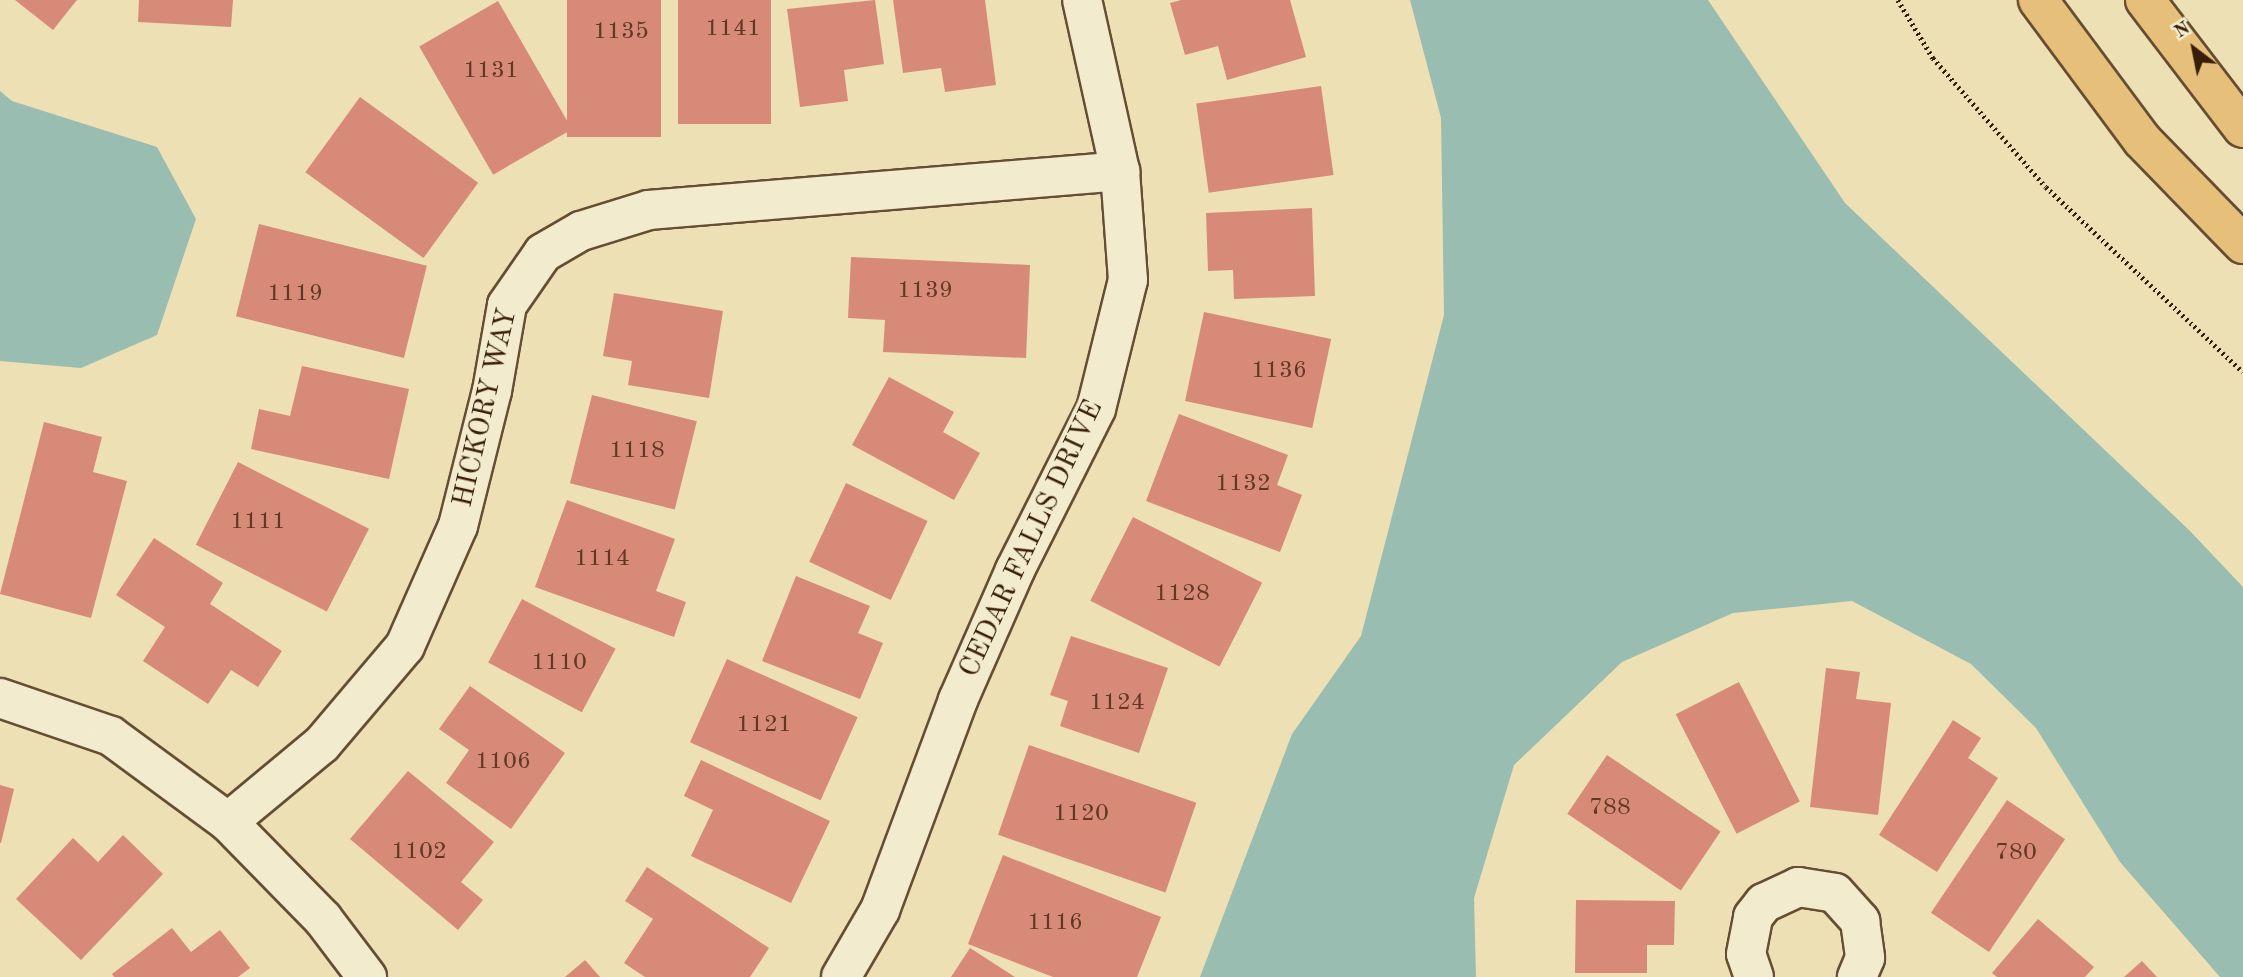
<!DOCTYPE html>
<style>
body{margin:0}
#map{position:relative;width:2243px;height:977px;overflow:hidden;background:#ede0b4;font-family:"Old Standard TT",serif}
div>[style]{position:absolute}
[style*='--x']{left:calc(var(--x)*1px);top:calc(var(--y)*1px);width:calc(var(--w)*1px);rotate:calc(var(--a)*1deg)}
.water>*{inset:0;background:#99bdb0}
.building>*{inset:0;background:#d88a79;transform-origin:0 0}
.path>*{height:4.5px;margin-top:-2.25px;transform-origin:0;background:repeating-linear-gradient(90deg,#381e08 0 2px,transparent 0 5.5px)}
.roads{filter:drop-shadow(2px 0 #654e33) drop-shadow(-2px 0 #654e33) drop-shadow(0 2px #654e33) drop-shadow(0 -2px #654e33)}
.minor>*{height:38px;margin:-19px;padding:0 19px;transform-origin:19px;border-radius:19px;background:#f3ebce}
.major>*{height:38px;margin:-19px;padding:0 19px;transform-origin:19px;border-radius:19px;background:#e6c07a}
span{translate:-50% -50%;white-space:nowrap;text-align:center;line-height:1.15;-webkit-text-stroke:7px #f3ebce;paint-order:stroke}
.number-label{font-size:24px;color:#603924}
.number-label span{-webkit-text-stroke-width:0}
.street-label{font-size:28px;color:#381e08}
.north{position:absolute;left:2159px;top:14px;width:70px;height:70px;-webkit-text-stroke:5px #f3ebce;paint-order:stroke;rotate:328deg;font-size:19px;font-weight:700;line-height:28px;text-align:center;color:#381e08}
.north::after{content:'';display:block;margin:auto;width:24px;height:32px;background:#381e08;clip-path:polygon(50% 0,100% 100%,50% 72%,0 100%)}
</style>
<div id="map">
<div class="water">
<div style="clip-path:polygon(1410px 0,1708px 0,1845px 203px,2190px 531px,2243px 587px,2243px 977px,2220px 977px,2120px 862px,2036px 728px,1971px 664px,1852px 601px,1733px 613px,1622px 662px,1514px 765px,1474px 898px,1476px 977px,1200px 977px,1292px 734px,1361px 636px,1444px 315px,1441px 118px)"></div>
<div style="clip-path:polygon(0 91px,12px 101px,157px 147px,196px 219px,157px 335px,81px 368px,0 361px)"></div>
</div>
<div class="building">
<div style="clip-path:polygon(15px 0,77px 0,53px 30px)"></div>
<div style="clip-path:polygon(139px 0,233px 0,231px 27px,138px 22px)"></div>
<div style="left:567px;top:0;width:94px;height:137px"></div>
<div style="left:678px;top:0;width:93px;height:124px"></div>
<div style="clip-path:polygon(875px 0,884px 64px,844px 70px,848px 101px,800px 107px,787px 9px)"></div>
<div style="clip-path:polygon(893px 0,985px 0,996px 85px,945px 92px,941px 68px,903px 73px)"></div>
<div style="clip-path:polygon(1181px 0,1290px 0,1306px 57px,1227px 80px,1218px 46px,1185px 55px,1170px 3px)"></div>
<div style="left:498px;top:1px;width:148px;height:91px;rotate:60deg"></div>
<div style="left:1321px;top:86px;width:90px;height:126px;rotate:82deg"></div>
<div style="left:360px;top:97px;width:146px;height:93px;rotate:36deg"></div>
<div style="clip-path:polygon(1312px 208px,1315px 296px,1234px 299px,1233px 270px,1208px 271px,1206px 213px)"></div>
<div style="left:259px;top:224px;width:173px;height:95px;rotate:14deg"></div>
<div style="clip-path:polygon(851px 257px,1030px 265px,1026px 358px,883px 352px,885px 320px,848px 318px)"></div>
<div style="clip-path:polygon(614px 293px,723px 311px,709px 398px,628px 385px,632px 361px,603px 356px)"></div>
<div style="left:1204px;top:312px;width:130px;height:91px;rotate:12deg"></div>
<div style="clip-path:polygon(302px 366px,409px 389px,389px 479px,251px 449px,259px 409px,290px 416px)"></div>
<div style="clip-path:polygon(889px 377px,954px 412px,943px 432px,980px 453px,954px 500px,852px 445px)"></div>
<div style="left:592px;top:395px;width:108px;height:91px;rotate:14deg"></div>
<div style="clip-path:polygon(1179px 414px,1288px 455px,1277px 485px,1302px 495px,1280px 552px,1146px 501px)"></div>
<div style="clip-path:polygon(44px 422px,102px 437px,93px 472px,127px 481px,91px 618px,0 594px)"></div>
<div style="left:238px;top:462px;width:147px;height:93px;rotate:27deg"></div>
<div style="left:846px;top:483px;width:90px;height:87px;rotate:25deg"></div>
<div style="clip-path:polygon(567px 500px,675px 539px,656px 591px,686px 602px,674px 637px,535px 587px)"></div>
<div style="left:1133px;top:517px;width:145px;height:94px;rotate:27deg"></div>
<div style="clip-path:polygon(154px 538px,223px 583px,210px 604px,282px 651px,258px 687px,231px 670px,208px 704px,143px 661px,165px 627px,116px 595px)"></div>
<div style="clip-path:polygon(796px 576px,870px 606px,858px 633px,883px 643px,860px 699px,762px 661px)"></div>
<div style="left:522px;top:599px;width:106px;height:72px;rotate:28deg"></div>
<div style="clip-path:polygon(1071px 636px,1168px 668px,1139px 753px,1060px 726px,1068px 701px,1050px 695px)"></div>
<div style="left:727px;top:659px;width:143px;height:91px;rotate:24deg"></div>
<div style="clip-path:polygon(1826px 668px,1860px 672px,1856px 699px,1891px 703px,1878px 815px,1810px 807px)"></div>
<div style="left:1739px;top:682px;width:134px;height:71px;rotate:63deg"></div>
<div style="clip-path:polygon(470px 686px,565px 753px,511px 829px,446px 783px,469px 750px,439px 729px)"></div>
<div style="clip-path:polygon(1953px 720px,1981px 738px,1968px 758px,1998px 778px,1937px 872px,1879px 835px)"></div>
<div style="left:1029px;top:745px;width:177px;height:95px;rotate:19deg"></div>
<div style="left:1607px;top:755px;width:137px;height:71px;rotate:34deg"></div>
<div style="clip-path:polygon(701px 760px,830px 821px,791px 903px,691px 856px,713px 810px,684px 796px)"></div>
<div style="clip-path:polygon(408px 771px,494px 842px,461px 882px,483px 900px,458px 930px,350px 839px)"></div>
<div style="clip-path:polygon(0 785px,14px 789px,1px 843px,0 843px)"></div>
<div style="left:2007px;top:800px;width:70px;height:136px;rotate:34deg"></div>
<div style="clip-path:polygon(123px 835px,163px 874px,81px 960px,16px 899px,73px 838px,98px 862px)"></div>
<div style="clip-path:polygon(1003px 855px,1161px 917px,1137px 977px,1053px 977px,968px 944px)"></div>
<div style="clip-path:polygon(647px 867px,769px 948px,750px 977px,645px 977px,624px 963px,653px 919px,625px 901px)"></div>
<div style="clip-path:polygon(1576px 900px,1675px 901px,1674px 945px,1647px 945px,1647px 973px,1575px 973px)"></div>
<div style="clip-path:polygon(2038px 919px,2094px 967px,2085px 977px,1997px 977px,1992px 973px)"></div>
<div style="clip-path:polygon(172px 928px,191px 952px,220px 930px,250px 968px,238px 977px,114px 977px,112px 974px)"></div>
<div style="clip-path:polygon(970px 948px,1015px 977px,951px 977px)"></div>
<div style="clip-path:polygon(585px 960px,600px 977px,565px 977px)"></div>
<div style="clip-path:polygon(2142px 961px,2157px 977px,2124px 977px)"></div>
</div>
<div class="path">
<div style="--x:1898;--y:0;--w:68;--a:58.9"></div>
<div style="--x:1933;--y:58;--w:171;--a:48.8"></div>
<div style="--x:2046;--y:187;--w:270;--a:43.2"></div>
</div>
<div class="roads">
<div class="minor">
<div style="--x:0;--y:698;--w:117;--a:18.9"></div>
<div style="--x:111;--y:736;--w:145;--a:36.3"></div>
<div style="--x:228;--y:822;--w:136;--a:45.6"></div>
<div style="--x:323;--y:919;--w:73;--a:52.8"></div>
<div style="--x:228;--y:822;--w:122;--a:-39.7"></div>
<div style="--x:322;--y:744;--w:128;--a:-49.7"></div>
<div style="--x:405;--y:646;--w:131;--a:-66.2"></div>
<div style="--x:458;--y:526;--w:139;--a:-75.9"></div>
<div style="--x:492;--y:391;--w:87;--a:-80.1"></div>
<div style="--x:507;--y:305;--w:63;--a:-55.3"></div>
<div style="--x:543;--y:253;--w:44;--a:-30.1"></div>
<div style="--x:581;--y:231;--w:71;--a:-17.2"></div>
<div style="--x:649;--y:210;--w:473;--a:-4.7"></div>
<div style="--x:841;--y:977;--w:78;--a:-59.8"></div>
<div style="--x:880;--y:910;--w:224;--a:-69.6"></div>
<div style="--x:958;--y:700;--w:142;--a:-66.3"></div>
<div style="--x:1015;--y:570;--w:180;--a:-63.3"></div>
<div style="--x:1096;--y:409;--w:133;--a:-76.1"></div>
<div style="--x:1128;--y:280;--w:109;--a:-94.2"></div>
<div style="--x:1120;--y:171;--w:175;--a:-102.5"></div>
<div style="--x:1754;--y:977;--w:24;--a:-109"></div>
<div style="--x:1746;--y:954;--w:38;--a:-79"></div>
<div style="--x:1753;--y:917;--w:18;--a:-52"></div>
<div style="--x:1764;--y:903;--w:38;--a:-25"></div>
<div style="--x:1798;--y:887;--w:37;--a:9"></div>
<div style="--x:1835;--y:893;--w:38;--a:48"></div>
<div style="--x:1860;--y:921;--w:37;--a:82"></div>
<div style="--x:1865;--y:958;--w:21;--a:113"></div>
</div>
<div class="major">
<div style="--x:2038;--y:0;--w:174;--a:53.4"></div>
<div style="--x:2142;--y:140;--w:145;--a:45.8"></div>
<div style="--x:2145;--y:0;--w:161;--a:52.6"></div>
</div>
</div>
<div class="number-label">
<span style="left:733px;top:30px">1141</span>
<span style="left:621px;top:33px">1135</span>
<span style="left:491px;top:72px">1131</span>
<span style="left:925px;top:292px">1139</span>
<span style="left:295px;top:295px">1119</span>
<span style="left:1279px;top:372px">1136</span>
<span style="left:637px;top:452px">1118</span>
<span style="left:1243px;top:485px">1132</span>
<span style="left:258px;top:523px">1111</span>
<span style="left:602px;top:560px">1114</span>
<span style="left:1182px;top:595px">1128</span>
<span style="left:559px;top:664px">1110</span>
<span style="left:1117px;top:704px">1124</span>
<span style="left:764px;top:726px">1121</span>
<span style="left:503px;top:763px">1106</span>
<span style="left:1610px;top:809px">788</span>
<span style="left:1081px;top:815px">1120</span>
<span style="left:419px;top:853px">1102</span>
<span style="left:2016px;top:854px">780</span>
<span style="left:1055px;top:924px">1116</span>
</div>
<div class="street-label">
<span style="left:486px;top:408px;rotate:-77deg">HICKORY WAY</span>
<span style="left:1032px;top:539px;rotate:-65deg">CEDAR FALLS DRIVE</span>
</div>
<div class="north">N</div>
</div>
